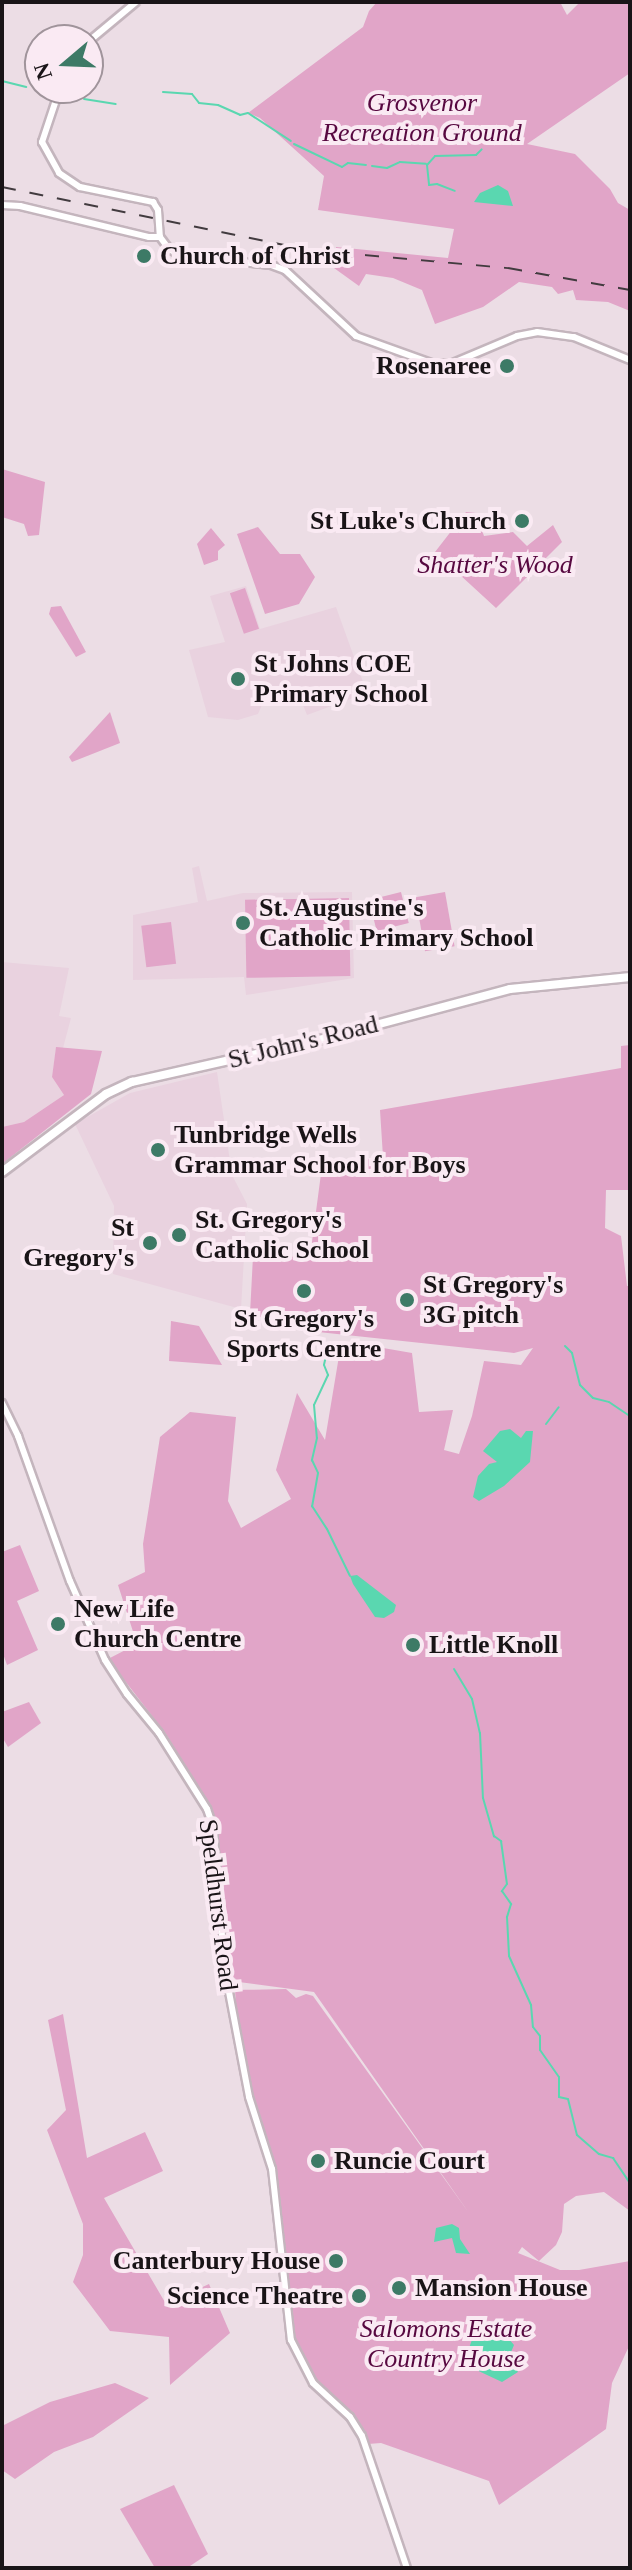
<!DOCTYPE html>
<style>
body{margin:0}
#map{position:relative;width:632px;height:2570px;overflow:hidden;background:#ecdde5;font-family:"Times New Roman",serif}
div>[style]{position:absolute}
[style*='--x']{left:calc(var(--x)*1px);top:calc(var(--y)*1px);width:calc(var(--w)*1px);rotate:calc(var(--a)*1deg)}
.built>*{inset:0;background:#e9d2df}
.green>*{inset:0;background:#e1a5c8;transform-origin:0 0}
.water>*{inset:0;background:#5ad7b0}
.stream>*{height:2px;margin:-1px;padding:0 1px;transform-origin:1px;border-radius:1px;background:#5ad7b0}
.roads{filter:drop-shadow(2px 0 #c4b5bd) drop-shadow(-2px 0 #c4b5bd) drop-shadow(0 2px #c4b5bd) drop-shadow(0 -2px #c4b5bd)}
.tertiary>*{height:6px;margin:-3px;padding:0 3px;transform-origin:3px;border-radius:3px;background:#fff}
.trunk>*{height:8px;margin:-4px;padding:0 4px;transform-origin:4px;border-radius:4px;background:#fff}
.rail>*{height:2px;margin-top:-1px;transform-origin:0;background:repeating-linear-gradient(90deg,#423b3f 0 14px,transparent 0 28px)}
.dots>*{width:22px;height:22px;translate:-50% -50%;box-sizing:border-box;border:4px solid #faeaf3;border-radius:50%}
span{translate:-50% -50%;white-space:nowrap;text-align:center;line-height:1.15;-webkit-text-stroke:8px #faeaf3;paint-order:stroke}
.park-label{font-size:26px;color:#570840;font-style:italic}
.poi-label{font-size:26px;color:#191417;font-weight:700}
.left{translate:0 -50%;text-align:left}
.right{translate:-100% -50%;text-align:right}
.street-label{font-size:26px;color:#191417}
.frame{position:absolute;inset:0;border:4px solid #191417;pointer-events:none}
.north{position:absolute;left:24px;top:24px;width:80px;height:80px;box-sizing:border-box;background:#faeaf3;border:2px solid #a0949b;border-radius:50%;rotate:251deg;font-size:22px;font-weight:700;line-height:32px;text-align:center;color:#191417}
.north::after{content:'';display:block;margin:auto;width:28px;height:36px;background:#3d7a66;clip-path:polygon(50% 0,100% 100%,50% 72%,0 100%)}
</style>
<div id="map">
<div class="built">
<div style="clip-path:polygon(246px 586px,260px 629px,336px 607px,367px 693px,307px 715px,296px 687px,264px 700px,258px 714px,238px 720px,208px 717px,189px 650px,225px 642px,210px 596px)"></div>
<div style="clip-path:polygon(199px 866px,207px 901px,243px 893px,352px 892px,354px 978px,246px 995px,244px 977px,133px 980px,133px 915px,198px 902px,192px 868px)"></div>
<div style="clip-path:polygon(2px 962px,69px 968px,59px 1016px,71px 1018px,63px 1048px,56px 1048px,52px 1077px,64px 1095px,24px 1122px,2px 1127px)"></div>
<div style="clip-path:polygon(217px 1072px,232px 1175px,247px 1204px,241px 1309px,113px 1274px,114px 1206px,75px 1124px,130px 1093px)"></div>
</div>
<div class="green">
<div style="clip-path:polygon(377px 2px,560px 2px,567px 15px,580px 2px,630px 2px,630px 73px,527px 144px,575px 154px,610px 189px,618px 203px,630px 210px,630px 311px,608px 302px,576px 300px,573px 290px,558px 294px,552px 287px,519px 282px,483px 307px,435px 324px,422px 290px,393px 278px,366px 274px,359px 286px,334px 268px,336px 247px,448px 258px,454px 229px,318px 210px,324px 176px,260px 118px,248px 113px,363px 27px,369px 11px)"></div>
<div style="clip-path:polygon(2px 469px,45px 482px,39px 535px,28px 536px,24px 524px,2px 517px)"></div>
<div style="clip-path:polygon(466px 512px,476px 513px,484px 536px,513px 532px,527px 546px,553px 525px,562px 542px,496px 608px,435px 552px)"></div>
<div style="clip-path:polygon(258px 527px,280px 554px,300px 554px,315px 577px,299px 604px,265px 614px,237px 534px)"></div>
<div style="clip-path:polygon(211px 528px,225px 545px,218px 551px,218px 560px,204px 565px,197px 544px)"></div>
<div style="left:245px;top:588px;width:43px;height:16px;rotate:71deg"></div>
<div style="clip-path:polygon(61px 606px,86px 652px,76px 657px,49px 614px,51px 607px)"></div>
<div style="clip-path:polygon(110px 712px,120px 743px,72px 762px,69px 757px)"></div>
<div style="left:401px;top:892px;width:32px;height:33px;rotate:76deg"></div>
<div style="left:445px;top:892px;width:55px;height:30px;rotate:80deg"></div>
<div style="left:349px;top:898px;width:78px;height:104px;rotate:89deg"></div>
<div style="left:171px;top:922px;width:42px;height:30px;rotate:83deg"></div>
<div style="clip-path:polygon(630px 1045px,630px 1190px,606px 1190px,605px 1228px,621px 1236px,627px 1286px,630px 1286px,630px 2211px,604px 2192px,576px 2196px,564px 2204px,562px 2232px,556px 2245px,539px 2261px,522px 2247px,518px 2253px,560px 2270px,579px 2270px,630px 2261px,630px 2344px,612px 2383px,606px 2429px,499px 2505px,489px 2481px,381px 2443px,368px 2444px,355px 2418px,319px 2387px,303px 2361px,294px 2338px,276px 2173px,255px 2105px,237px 2020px,235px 1990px,286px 1989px,296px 1998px,306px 1994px,313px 1996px,469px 2213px,314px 1992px,239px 1982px,228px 1972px,217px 1825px,211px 1808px,166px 1734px,108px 1659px,137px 1644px,118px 1585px,145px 1572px,143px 1544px,160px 1437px,190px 1412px,236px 1417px,228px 1501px,241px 1528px,291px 1499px,276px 1470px,297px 1393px,325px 1440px,341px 1344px,360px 1344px,412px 1353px,419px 1412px,453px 1410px,444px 1450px,459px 1454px,472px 1416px,484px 1361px,521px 1365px,533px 1348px,514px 1353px,309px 1331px,250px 1314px,253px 1256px,310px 1257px,322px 1166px,383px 1157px,380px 1110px,621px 1068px,621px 1046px)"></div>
<div style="clip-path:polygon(56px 1047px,102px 1051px,91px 1094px,2px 1164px,2px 1127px,24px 1122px,64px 1095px,52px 1077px)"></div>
<div style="clip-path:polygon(171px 1321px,199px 1326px,222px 1365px,169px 1361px)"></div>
<div style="clip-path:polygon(20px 1545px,39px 1591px,17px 1601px,38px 1650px,7px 1665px,2px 1651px,2px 1552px)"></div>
<div style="clip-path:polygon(29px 1702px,41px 1723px,8px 1747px,2px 1737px,2px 1712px)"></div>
<div style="clip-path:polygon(63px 2014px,87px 2158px,145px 2132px,163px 2171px,104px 2198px,166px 2304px,209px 2284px,230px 2333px,170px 2385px,169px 2337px,110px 2331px,73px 2282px,83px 2255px,83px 2224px,47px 2130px,66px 2110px,48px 2020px)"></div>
<div style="clip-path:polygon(115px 2383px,149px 2398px,93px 2437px,54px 2452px,15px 2479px,2px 2470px,2px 2426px,50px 2402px)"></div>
<div style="clip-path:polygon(174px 2485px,208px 2554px,187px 2568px,155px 2568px,120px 2509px)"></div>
</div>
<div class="water">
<div style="clip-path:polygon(498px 185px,508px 191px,513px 206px,474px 202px,480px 193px)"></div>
<div style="clip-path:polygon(510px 1429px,521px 1438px,526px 1431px,533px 1431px,530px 1462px,504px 1486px,479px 1501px,473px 1497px,478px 1476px,489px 1464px,497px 1462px,483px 1451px,500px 1431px)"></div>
<div style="clip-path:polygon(357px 1575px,396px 1605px,394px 1612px,384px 1618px,375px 1617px,353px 1584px,350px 1576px)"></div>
<div style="clip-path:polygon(452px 2224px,459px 2228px,460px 2239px,470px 2254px,456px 2253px,452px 2238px,434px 2242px,436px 2228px)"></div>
<div style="clip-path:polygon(492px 2329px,502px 2331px,514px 2345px,509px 2357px,518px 2372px,502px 2382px,470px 2367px,465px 2359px,473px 2337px)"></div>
</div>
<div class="stream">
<div style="--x:2;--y:81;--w:25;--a:14"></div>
<div style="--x:163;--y:92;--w:29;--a:4"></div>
<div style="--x:192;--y:94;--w:11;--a:52"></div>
<div style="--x:199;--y:103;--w:19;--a:6"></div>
<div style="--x:218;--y:105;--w:24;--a:24"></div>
<div style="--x:240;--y:115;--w:8;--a:-14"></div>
<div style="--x:248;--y:113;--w:51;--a:33.1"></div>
<div style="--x:84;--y:99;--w:32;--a:9"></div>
<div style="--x:294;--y:144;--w:53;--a:25.6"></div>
<div style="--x:342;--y:167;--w:7;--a:-34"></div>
<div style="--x:348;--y:163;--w:18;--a:6"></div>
<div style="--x:427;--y:165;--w:12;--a:-48"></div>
<div style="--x:435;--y:156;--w:41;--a:-1.4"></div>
<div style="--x:476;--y:155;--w:8;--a:-45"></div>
<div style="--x:427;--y:165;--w:20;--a:84"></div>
<div style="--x:429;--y:185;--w:8;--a:-7"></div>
<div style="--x:437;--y:184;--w:19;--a:21"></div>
<div style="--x:372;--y:166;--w:15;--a:8"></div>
<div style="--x:387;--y:168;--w:14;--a:-25"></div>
<div style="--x:400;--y:162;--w:26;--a:4"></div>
<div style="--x:565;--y:1346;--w:10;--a:45"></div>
<div style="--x:572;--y:1353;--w:33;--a:76"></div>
<div style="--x:580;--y:1385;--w:18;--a:45"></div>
<div style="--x:593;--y:1398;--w:16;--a:14"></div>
<div style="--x:609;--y:1402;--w:25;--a:34"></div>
<div style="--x:326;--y:1356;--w:9;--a:103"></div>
<div style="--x:324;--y:1365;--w:11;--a:68"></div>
<div style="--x:328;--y:1375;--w:33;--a:115"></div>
<div style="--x:314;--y:1405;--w:33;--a:85"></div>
<div style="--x:317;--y:1438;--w:23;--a:103"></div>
<div style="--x:312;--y:1460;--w:14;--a:65"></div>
<div style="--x:318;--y:1473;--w:34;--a:100"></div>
<div style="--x:312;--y:1506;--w:27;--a:57"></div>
<div style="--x:327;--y:1529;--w:52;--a:63.9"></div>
<div style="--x:546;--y:1424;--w:21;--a:-53"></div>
<div style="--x:454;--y:1669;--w:35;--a:59"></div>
<div style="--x:472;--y:1699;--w:35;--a:77"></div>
<div style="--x:480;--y:1733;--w:65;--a:87.4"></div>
<div style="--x:483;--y:1798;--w:40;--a:74"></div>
<div style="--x:494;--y:1836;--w:9;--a:36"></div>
<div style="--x:501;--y:1841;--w:43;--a:82.1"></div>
<div style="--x:507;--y:1884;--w:9;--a:126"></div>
<div style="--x:502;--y:1891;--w:16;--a:55"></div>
<div style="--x:511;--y:1904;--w:14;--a:107"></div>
<div style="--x:507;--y:1917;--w:39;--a:87"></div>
<div style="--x:509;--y:1956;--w:54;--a:65.8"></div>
<div style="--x:531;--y:2005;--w:22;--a:85"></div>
<div style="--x:533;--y:2027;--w:11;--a:52"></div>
<div style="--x:540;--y:2036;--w:14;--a:90"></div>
<div style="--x:540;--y:2050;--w:33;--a:55"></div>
<div style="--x:559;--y:2077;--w:20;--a:90"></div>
<div style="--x:559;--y:2097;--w:9;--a:13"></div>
<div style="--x:568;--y:2099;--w:37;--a:76"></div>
<div style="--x:577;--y:2135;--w:29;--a:41"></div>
<div style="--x:599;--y:2154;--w:15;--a:16"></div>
<div style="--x:613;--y:2158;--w:30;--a:56"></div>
</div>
<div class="roads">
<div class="tertiary">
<div style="--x:88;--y:42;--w:62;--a:-39.8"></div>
<div style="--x:60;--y:88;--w:57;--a:108.4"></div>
<div style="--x:42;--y:142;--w:35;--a:61"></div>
<div style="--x:59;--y:173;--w:25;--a:34"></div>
<div style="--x:80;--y:187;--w:75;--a:11.6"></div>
<div style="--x:153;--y:202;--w:9;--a:58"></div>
<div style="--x:158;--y:210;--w:27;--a:86"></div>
<div style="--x:2;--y:205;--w:18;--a:3"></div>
<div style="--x:20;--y:206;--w:133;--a:13.5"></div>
<div style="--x:149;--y:237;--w:11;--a:0"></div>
<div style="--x:160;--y:237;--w:15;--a:53"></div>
<div style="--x:169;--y:249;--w:16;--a:27"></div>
<div style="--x:183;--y:256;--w:88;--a:5.8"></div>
<div style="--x:271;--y:265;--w:15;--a:20"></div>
<div style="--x:285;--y:270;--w:97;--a:42.9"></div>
<div style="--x:356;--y:336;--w:80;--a:19.8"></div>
<div style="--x:431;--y:363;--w:22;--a:0"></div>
<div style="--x:453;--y:363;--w:69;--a:-22.9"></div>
<div style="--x:517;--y:336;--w:20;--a:-11"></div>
<div style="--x:537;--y:332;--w:37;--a:8"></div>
<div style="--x:574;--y:337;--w:61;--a:22.3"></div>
<div style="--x:2;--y:1403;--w:37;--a:64"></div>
<div style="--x:18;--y:1436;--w:154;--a:70.3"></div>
<div style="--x:70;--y:1581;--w:86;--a:66.1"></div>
<div style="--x:105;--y:1660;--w:40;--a:57.1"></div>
<div style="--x:127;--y:1694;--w:50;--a:50.6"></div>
<div style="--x:159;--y:1733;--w:90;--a:57.7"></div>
<div style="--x:207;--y:1809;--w:18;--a:71"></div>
<div style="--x:213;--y:1826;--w:145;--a:85.3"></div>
<div style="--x:225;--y:1971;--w:128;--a:79.2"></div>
<div style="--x:249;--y:2097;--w:76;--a:72.3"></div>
<div style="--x:272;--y:2169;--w:172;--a:83.7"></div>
<div style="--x:291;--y:2340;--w:48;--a:62.9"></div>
<div style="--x:313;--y:2383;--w:50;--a:42.6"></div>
<div style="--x:350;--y:2417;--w:22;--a:58"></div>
<div style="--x:362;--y:2436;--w:139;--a:71.2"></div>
</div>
<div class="trunk">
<div style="--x:2;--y:1172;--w:130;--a:-36.9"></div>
<div style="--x:106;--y:1094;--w:29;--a:-25"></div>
<div style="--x:132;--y:1082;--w:200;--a:-12.7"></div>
<div style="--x:327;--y:1038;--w:189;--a:-15"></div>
<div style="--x:510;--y:989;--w:121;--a:-5.7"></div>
</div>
</div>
<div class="rail">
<div style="--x:2;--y:187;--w:313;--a:11.6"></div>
<div style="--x:309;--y:250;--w:200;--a:5.2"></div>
<div style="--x:508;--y:268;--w:124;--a:10.2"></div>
</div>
<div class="dots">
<div style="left:144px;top:256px;background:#3d7a66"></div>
<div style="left:507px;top:366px;background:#3d7a66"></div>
<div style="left:522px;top:521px;background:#3d7a66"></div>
<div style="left:238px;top:679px;background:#3d7a66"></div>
<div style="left:243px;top:923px;background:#3d7a66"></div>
<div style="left:158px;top:1150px;background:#3d7a66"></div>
<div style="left:179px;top:1235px;background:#3d7a66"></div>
<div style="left:150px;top:1243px;background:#3d7a66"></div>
<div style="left:304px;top:1291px;background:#3d7a66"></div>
<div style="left:407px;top:1300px;background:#3d7a66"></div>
<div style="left:58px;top:1624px;background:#3d7a66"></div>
<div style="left:413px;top:1645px;background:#3d7a66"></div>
<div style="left:318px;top:2161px;background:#3d7a66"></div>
<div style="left:336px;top:2261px;background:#3d7a66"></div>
<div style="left:399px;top:2288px;background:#3d7a66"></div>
<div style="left:359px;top:2296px;background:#3d7a66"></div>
</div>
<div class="park-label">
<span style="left:422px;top:118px">Grosvenor<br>Recreation Ground</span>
<span style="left:495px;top:565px">Shatter's Wood</span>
<span style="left:446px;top:2344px">Salomons Estate<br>Country House</span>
</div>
<div class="poi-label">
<span class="left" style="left:160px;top:256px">Church of Christ</span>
<span class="right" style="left:491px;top:366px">Rosenaree</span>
<span class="right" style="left:506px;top:521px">St Luke's Church</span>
<span class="left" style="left:254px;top:679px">St Johns COE<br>Primary School</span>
<span class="left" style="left:259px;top:923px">St. Augustine's<br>Catholic Primary School</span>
<span class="left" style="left:174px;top:1150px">Tunbridge Wells<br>Grammar School for Boys</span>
<span class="left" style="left:195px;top:1235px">St. Gregory's<br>Catholic School</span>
<span class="right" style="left:134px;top:1243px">St<br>Gregory's</span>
<span class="left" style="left:423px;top:1300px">St Gregory's<br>3G pitch</span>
<span style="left:304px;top:1334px">St Gregory's<br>Sports Centre</span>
<span class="left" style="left:74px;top:1624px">New Life<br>Church Centre</span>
<span class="left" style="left:429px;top:1645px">Little Knoll</span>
<span class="left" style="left:334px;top:2161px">Runcie Court</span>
<span class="right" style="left:320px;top:2261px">Canterbury House</span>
<span class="left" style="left:415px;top:2288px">Mansion House</span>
<span class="right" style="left:343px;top:2296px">Science Theatre</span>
</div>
<div class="street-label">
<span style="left:303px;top:1042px;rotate:-14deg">St John's Road</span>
<span style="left:218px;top:1905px;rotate:83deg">Speldhurst Road</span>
</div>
<div class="frame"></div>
<div class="north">N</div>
</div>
